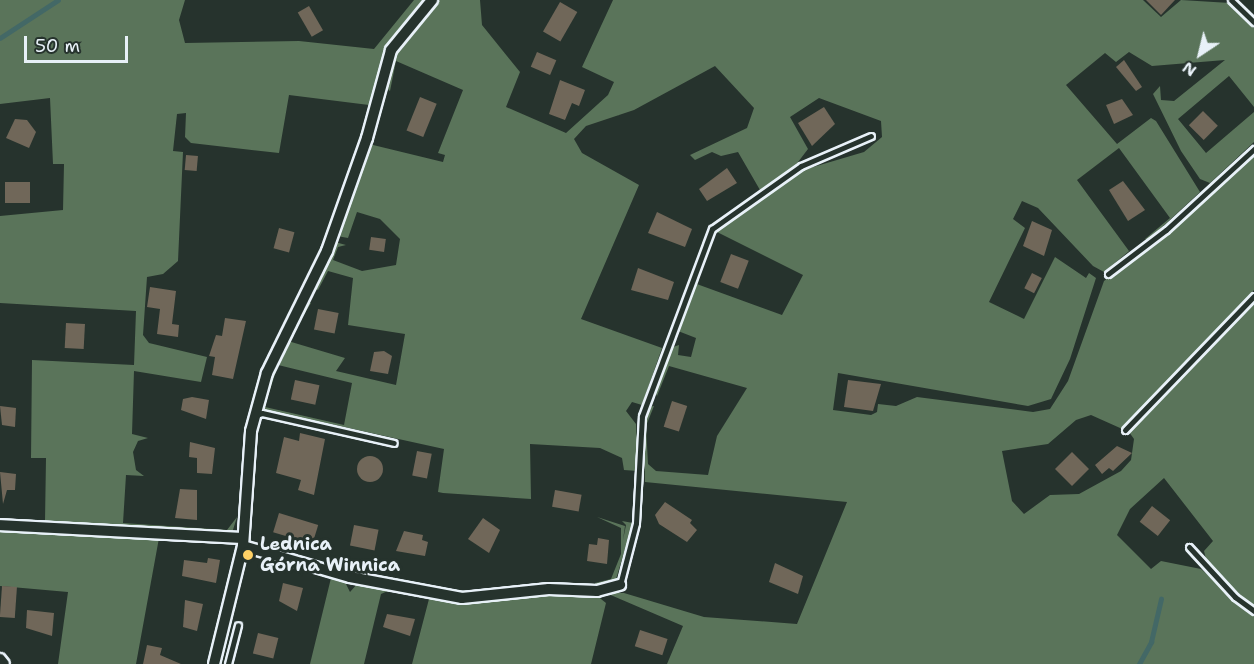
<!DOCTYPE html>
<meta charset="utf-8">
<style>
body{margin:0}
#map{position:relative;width:1254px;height:664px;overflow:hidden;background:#26332d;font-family:"Shantell Sans",sans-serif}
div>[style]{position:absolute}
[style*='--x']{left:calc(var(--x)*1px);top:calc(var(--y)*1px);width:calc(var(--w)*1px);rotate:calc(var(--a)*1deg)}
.green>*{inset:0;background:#5a745a}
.stream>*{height:4.5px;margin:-2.25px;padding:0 2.25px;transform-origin:2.25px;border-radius:2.25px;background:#436866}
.building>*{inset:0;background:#706759;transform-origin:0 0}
.round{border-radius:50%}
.roads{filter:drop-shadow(2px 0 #e8f1f8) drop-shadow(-2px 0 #e8f1f8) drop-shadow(0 2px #e8f1f8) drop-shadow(0 -2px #e8f1f8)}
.lane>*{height:5px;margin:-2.5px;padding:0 2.5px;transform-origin:2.5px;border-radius:2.5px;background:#26332d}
.street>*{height:10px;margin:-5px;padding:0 5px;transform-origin:5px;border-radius:5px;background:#26332d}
.dots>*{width:16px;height:16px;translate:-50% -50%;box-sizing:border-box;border:3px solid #26332d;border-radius:50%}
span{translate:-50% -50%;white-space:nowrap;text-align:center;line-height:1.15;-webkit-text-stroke:6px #26332d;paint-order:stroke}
.poi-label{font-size:18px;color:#e8f1f8;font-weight:700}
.left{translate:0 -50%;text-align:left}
.north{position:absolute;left:1170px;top:24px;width:60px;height:60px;-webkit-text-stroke:4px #26332d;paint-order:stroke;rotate:215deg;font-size:16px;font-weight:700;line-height:24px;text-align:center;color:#e8f1f8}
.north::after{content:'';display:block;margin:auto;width:21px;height:27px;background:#e8f1f8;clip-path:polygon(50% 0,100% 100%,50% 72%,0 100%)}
.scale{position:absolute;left:24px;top:36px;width:104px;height:27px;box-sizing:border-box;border:3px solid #e8f1f8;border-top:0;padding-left:8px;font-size:18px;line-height:21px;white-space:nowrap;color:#e8f1f8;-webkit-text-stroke:4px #26332d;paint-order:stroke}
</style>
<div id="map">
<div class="green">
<div style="clip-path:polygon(0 0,185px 0,179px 20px,185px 43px,299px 41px,374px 49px,414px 0,427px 0,391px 43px,369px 105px,289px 95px,279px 153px,191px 143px,185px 137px,186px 113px,177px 114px,173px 151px,183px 152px,178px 261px,163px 274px,147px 277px,143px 335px,149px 343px,207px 357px,201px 382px,134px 371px,132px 434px,148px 438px,138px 441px,133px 452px,136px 470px,144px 476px,126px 475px,123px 523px,227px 530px,237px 517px,232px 533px,0 521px,45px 521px,46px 458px,31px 458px,32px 360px,134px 365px,136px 311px,0 303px,0 216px,63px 210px,64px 164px,53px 164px,50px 98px,0 104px)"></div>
<div style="clip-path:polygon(evenodd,438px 0,480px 0,482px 25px,520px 72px,506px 107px,566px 133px,608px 95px,614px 82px,582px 67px,613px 0,1143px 0,1161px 17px,1181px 0,1230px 3px,1254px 28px,1254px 107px,1229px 76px,1178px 119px,1206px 153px,1254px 112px,1254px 142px,1210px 183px,1200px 179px,1181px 151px,1153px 94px,1160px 86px,1161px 100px,1174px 101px,1225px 60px,1152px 66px,1129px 52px,1116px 62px,1105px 53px,1066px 85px,1117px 144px,1151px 118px,1156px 121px,1200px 192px,1148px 240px,1145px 239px,1170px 218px,1119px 148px,1077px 180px,1129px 251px,1134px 247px,1104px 272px,1093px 266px,1038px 208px,1022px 201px,1013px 219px,1025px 228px,989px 302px,1024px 319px,1055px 257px,1086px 278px,1089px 273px,1096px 278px,1070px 359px,1051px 399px,1028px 406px,838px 373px,833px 410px,871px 415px,877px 412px,878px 404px,896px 406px,917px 397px,1033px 412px,1050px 409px,1068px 381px,1104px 281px,1162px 237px,1254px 153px,1254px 290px,1143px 408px,1141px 418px,1254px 302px,1254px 608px,1207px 563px,1204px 551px,1213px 541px,1164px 478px,1130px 509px,1117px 535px,1151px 569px,1161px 561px,1201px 569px,1254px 616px,1254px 664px,667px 664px,683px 626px,606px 593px,624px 593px,704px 617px,797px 624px,847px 502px,645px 482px,644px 437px,649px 407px,654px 406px,646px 426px,648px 464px,656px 471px,708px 475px,717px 436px,747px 388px,669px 366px,657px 396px,655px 392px,673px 347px,679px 345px,678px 355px,691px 357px,696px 338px,678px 331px,694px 283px,782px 315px,803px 275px,715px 231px,803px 170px,864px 152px,882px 137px,881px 121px,819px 98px,790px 117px,808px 149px,795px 166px,760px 190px,738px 152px,721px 156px,712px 152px,695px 160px,690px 155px,747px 128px,754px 108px,715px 66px,634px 110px,586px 126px,574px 139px,582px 153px,639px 185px,581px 319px,662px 348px,642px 405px,632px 402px,626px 411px,636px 424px,638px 471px,624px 470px,622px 458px,600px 448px,530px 444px,531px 499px,443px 493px,438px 492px,444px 449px,262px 409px,262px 401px,267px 399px,265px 407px,344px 425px,352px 383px,278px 365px,269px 393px,264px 391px,280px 348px,307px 303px,311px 303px,288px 341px,345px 358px,336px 371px,396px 385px,405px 334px,348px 325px,353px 278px,328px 271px,318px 290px,313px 287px,335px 242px,346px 245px,338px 247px,333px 260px,362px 271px,396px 265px,400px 239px,380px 219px,357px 212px,348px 238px,337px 236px,369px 144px,443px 162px,445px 155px,438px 153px,463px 90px,396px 61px,390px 91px,383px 85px,396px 47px,438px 0,1091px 415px,1129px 432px,1134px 439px,1131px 460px,1121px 471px,1079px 494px,1050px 495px,1024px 514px,1012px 501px,1002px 451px,1048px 444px,1076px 420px,1091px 415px)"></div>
<div style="clip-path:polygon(597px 517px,625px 526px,623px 540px,626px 525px,622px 521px,633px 523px,616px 579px,594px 588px,595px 583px,611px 579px,621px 554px,621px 528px)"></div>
<div style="clip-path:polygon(0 528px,179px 538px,159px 538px,136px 664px,58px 664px,68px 592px,0 586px)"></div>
<div style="clip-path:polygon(265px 557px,344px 580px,350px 592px,358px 583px,390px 590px,381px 594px,364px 664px,310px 664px,331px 578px)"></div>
<div style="clip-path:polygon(551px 592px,596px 595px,606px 603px,591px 664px,412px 664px,429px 599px,412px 594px)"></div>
</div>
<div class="stream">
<div style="--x:0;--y:38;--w:69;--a:-33.2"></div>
<div style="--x:1139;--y:664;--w:25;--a:-61"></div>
<div style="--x:1151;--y:642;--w:44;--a:-76.9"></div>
</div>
<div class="building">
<div style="clip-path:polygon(1146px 0,1175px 0,1161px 15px)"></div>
<div style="left:560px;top:2px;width:20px;height:34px;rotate:30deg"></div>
<div style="left:309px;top:6px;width:28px;height:13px;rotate:60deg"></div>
<div style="left:537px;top:52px;width:21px;height:16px;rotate:23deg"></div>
<div style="clip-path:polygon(1124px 60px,1142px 87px,1136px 91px,1116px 67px)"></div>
<div style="clip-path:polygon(560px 80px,585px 90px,579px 106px,572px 103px,565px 120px,549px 114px)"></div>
<div style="left:420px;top:97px;width:18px;height:36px;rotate:22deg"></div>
<div style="clip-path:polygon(1122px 99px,1133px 115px,1114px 124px,1106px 105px)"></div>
<div style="clip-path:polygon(824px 107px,835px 124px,812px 146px,798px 123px)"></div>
<div style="left:1203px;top:111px;width:21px;height:20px;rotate:45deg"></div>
<div style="clip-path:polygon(15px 119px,27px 120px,36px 132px,29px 148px,6px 138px)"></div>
<div style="left:186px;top:155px;width:12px;height:15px;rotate:5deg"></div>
<div style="clip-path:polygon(727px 168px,737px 183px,707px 201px,699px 189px)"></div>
<div style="clip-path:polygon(1123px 181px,1145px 210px,1128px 221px,1109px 190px)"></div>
<div style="left:30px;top:182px;width:21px;height:25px;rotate:90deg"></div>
<div style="clip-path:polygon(657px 212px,692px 229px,685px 247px,648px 233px)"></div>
<div style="clip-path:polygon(1032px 221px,1052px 230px,1044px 256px,1023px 246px)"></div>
<div style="left:279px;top:228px;width:16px;height:21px;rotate:15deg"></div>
<div style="left:371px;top:237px;width:15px;height:13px;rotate:8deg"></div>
<div style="left:731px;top:254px;width:19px;height:30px;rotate:21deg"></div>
<div style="clip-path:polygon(638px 268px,674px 282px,668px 300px,631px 290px)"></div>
<div style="left:1032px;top:273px;width:11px;height:17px;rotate:27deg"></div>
<div style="clip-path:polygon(150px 287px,176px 291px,172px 324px,179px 325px,178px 337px,157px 334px,160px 309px,147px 307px)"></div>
<div style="left:318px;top:309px;width:21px;height:21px;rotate:11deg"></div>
<div style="clip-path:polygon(225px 318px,246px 321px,233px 379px,212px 375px,215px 357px,209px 356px,216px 335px,222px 336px)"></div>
<div style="left:66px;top:323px;width:19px;height:25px;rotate:3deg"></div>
<div style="clip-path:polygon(384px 351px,392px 356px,388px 374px,370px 371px,374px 352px)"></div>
<div style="left:295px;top:380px;width:25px;height:20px;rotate:12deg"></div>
<div style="clip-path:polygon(848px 380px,881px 384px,873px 411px,844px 407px)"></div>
<div style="clip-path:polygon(192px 397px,209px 400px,206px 419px,181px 410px,183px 399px)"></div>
<div style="left:672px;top:401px;width:16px;height:27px;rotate:18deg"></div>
<div style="clip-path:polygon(0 406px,16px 408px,15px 427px,2px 425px)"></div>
<div style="clip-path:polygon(300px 433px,325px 439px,314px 495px,298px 490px,301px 480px,276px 473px,284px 437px,299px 441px)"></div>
<div style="clip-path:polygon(190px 442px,215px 448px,212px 474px,197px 473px,197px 458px,189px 457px)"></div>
<div style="clip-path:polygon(1117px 446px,1132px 453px,1113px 471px,1109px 468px,1102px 474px,1095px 465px)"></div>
<div style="left:417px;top:451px;width:15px;height:25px;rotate:11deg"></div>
<div style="left:1072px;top:452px;width:24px;height:24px;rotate:45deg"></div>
<div class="round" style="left:357px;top:456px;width:26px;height:26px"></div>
<div style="clip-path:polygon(0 472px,16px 474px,15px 490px,7px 490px,3px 504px)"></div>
<div style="clip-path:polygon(180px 489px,197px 490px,197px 520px,175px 518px)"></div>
<div style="left:555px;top:490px;width:27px;height:17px;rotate:10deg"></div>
<div style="clip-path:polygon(665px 502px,692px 520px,690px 523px,697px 530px,687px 542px,659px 524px,655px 515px)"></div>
<div style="left:1152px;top:506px;width:23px;height:20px;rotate:38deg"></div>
<div style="left:279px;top:513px;width:41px;height:20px;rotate:17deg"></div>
<div style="clip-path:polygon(483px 518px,500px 530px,489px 553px,468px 539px)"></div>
<div style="left:354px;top:525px;width:25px;height:21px;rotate:11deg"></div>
<div style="clip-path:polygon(404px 531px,423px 535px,422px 540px,428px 542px,425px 556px,396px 551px)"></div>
<div style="clip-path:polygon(598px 538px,609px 540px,607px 564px,587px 561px,589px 544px,597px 545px)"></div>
<div style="clip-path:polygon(208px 558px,220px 560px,216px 583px,182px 576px,184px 560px,207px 563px)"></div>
<div style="clip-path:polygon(775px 563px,803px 576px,798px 594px,769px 582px)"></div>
<div style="clip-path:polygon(283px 583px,303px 588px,297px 611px,279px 601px)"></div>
<div style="left:2px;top:586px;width:15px;height:31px;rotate:4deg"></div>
<div style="clip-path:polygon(185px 600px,203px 604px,197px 631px,183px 627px)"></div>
<div style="clip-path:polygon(27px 610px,54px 613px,52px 636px,26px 628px)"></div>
<div style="clip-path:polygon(387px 614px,415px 619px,410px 636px,383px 627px)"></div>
<div style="left:640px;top:630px;width:29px;height:17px;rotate:18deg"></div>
<div style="left:258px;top:633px;width:21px;height:21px;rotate:14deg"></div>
<div style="clip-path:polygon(147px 645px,162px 648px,160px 655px,181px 664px,143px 664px)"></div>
</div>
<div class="roads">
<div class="lane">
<div style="--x:1231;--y:0;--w:32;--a:44"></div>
<div style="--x:1108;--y:274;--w:73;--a:-37.2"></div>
<div style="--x:1166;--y:230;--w:120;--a:-42.6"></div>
<div style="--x:256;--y:415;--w:6;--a:-18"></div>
<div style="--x:262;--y:413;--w:135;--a:12.8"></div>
<div style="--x:1125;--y:430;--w:186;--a:-46.1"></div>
<div style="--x:1189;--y:547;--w:68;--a:47.4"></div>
<div style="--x:1235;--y:597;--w:24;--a:36"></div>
<div style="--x:620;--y:585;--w:64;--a:-75.5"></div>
<div style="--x:636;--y:523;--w:107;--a:-86.8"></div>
<div style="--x:642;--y:416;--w:200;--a:-69.5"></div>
<div style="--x:712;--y:229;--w:109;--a:-35.3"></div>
<div style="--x:801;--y:166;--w:76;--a:-23.2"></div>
<div style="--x:228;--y:664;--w:40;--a:-75.6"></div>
</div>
<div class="street">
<div style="--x:0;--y:525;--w:242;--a:3.1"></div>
<div style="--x:243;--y:546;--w:111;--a:16.2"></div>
<div style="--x:350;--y:577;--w:114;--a:10.6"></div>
<div style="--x:462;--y:598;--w:87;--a:-5.9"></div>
<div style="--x:549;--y:589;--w:48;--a:2.4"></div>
<div style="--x:597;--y:591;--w:24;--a:-15"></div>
<div style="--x:0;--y:659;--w:6;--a:51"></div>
<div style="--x:214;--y:664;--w:122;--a:-76.2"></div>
<div style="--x:243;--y:546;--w:115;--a:-86"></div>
<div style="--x:251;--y:431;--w:60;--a:-74.6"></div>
<div style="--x:267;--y:373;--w:136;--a:-63.8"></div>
<div style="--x:327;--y:251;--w:120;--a:-70.5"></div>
<div style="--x:367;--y:138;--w:91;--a:-74.7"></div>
<div style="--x:391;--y:50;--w:65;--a:-50.6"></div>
</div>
</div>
<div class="dots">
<div style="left:248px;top:555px;background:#ffd166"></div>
</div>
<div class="poi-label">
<span class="left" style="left:260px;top:555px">Lednica<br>Górna Winnica</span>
</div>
<div class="north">N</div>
<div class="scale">50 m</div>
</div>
